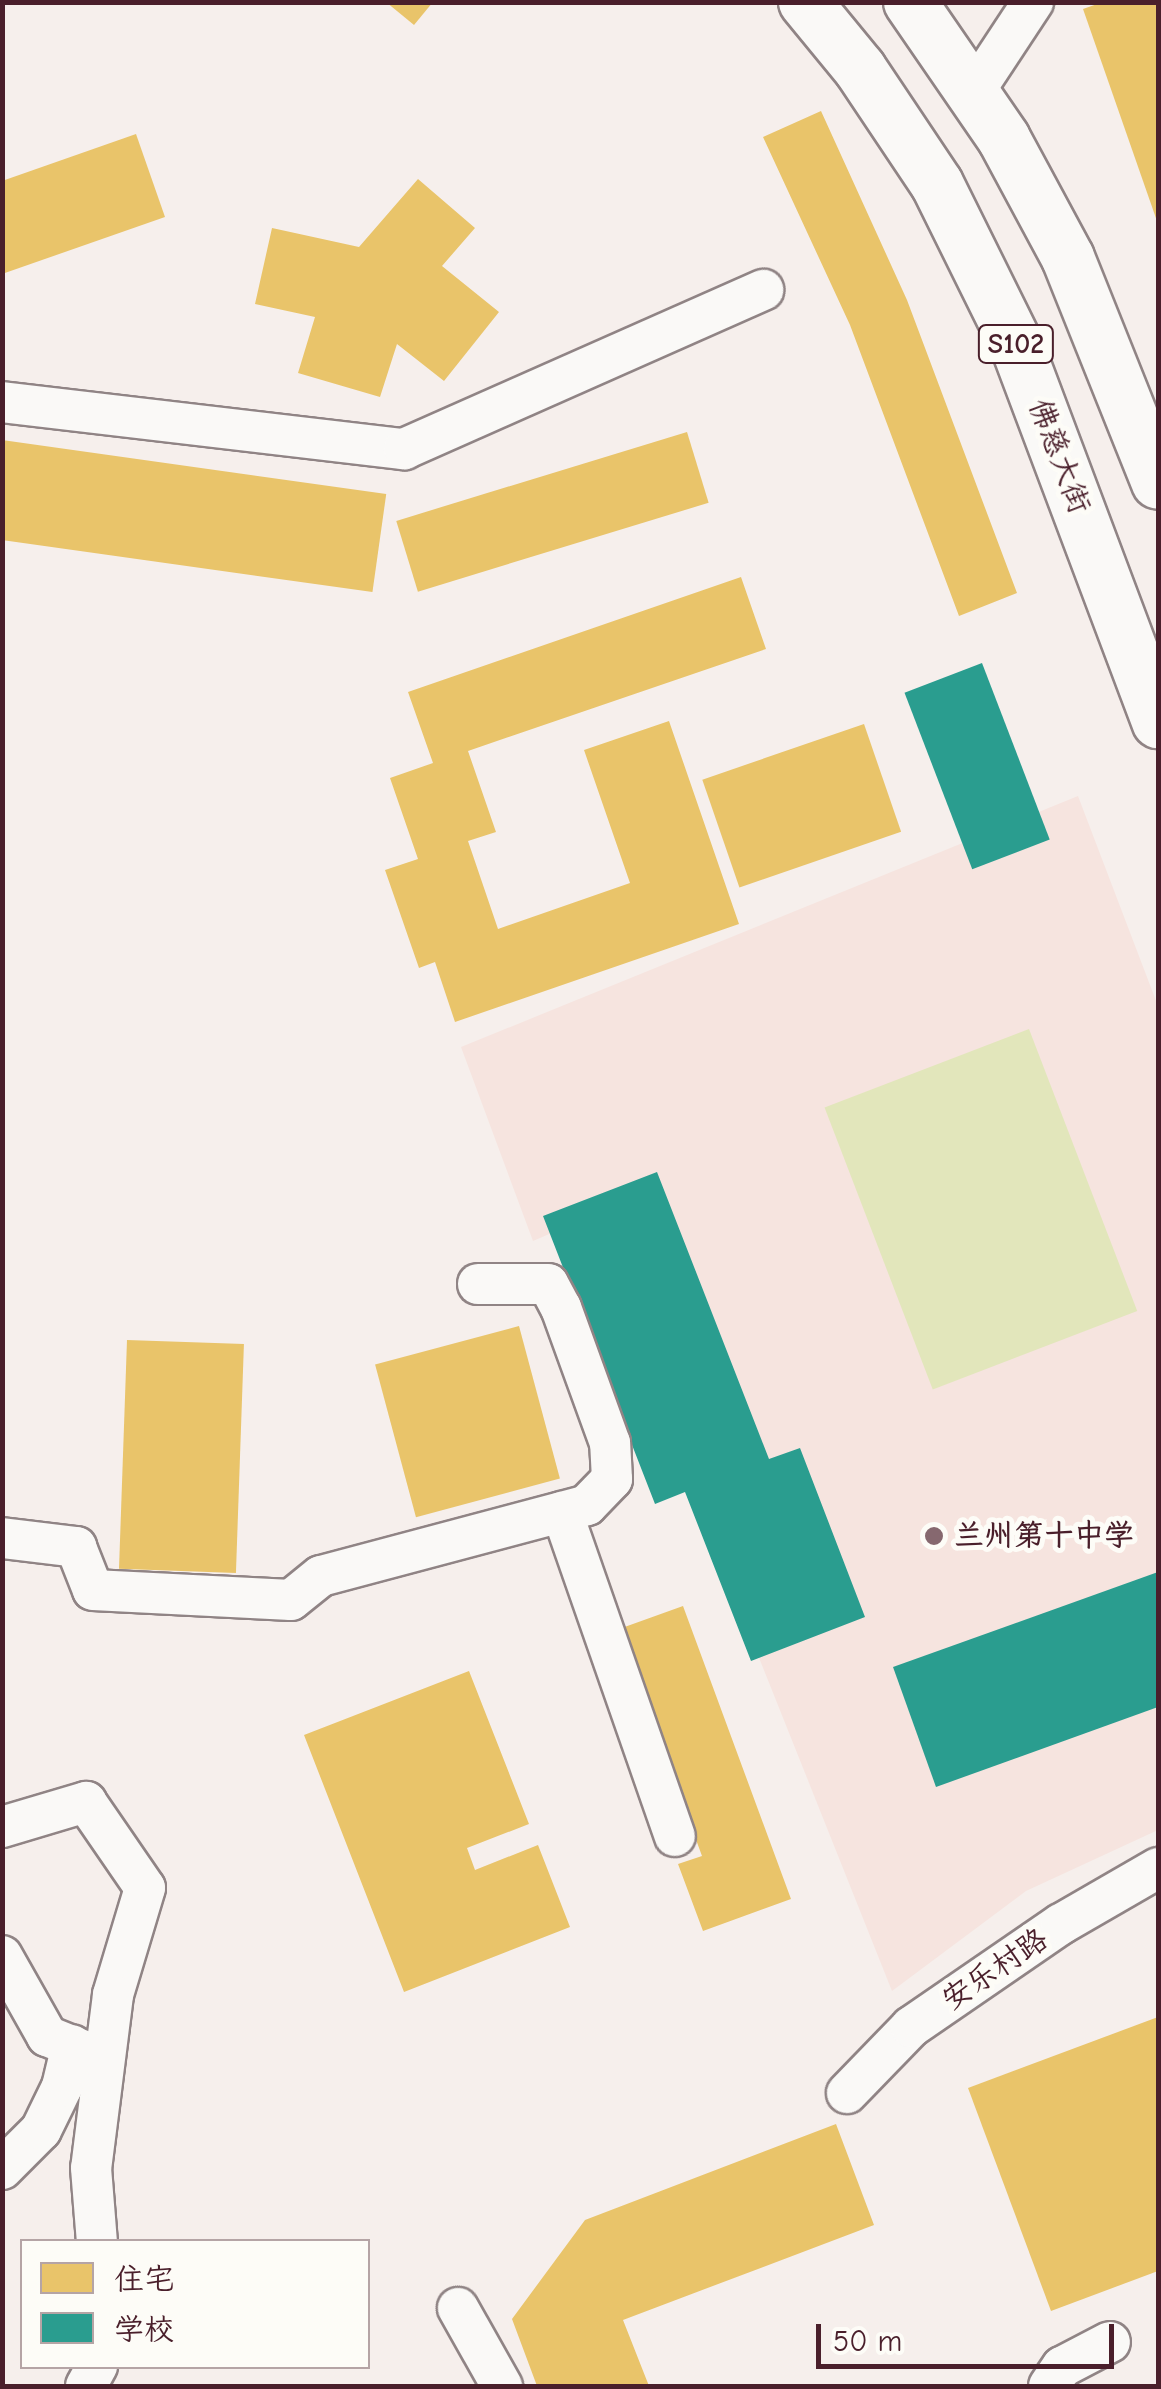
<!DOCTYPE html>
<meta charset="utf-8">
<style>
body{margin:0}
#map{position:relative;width:1161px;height:2389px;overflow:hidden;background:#f6efec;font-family:"Comic Neue","LXGW WenKai TC",sans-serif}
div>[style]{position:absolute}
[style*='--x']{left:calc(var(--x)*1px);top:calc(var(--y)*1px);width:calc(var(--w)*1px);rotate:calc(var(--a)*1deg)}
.built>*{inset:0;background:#f6e4df}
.green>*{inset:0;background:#e2e6bb;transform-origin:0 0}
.homes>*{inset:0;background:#e9c46a;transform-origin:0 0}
.schools>*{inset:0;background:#2a9d8f;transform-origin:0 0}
.roads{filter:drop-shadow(2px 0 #908485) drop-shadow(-2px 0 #908485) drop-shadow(0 2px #908485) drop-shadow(0 -2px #908485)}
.minor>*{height:40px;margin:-20px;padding:0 20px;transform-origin:20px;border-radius:20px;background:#faf9f7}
.major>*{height:52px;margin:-26px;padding:0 26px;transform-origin:26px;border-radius:26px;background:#faf9f7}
.dots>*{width:28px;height:28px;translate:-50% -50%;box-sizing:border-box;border:5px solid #fdfcf7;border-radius:50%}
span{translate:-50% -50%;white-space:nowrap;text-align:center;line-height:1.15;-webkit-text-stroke:10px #fdfcf7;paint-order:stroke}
.shield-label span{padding:2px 8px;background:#fdfcf7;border:2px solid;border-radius:8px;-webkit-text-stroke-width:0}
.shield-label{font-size:28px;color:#4a1f2b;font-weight:700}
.street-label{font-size:30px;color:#4a1f2b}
.poi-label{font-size:30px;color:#4a1f2b;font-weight:700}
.left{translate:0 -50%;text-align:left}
.frame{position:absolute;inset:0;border:5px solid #4a1f2b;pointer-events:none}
.legend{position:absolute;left:20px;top:2239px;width:350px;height:130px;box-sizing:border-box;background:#fdfcf7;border:2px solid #b5a4a5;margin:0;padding:12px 18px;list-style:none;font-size:30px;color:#4a1f2b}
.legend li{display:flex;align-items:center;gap:20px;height:50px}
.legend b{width:50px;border:2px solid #b5a4a5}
.scale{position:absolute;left:816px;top:2324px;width:298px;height:45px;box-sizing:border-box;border:5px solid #4a1f2b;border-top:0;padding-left:12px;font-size:30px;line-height:35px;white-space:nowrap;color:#4a1f2b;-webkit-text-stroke:8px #fdfcf7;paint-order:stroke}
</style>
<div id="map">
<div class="built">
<div style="clip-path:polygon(1078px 796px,1158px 1006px,1158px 1830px,1026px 1891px,892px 1991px,584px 1219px,533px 1241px,461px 1047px)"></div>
</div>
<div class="green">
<div style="left:1029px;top:1029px;width:302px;height:219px;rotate:69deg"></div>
</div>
<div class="homes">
<div style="clip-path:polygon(386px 2px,433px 2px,414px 25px)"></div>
<div style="clip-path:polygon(1103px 2px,1158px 2px,1158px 224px,1083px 9px)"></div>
<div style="clip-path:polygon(821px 111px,907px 300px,1017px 593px,959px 616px,850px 325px,763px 137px)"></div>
<div style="clip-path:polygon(136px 134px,165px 217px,2px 274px,2px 181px)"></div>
<div style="clip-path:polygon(418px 179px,475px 228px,442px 266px,499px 312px,444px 381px,397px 344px,380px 397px,298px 373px,315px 317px,255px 304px,272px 228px,359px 247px)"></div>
<div style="left:687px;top:432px;width:74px;height:304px;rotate:73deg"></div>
<div style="left:2px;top:440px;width:388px;height:99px;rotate:8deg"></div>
<div style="clip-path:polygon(741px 577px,766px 649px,468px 751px,496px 832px,468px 841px,498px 929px,630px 883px,584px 750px,669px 721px,739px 924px,455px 1022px,435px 962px,419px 968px,385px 870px,418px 859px,390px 778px,433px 763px,408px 692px)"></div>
<div style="left:864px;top:724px;width:114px;height:171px;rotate:71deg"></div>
<div style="left:519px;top:1326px;width:158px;height:149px;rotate:75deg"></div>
<div style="left:127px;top:1340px;width:117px;height:229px;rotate:2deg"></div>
<div style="clip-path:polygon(683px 1606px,791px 1899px,703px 1931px,678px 1864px,702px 1856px,619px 1629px)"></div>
<div style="clip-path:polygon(469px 1671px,529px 1824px,467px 1848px,475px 1870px,538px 1845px,570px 1927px,404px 1992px,304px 1735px)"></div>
<div style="clip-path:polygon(1158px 2017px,1158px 2271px,1051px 2311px,968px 2088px)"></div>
<div style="clip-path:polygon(836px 2124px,874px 2225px,623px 2320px,649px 2386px,537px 2386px,512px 2319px,585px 2220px)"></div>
</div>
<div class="schools">
<div style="left:982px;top:663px;width:189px;height:83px;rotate:69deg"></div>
<div style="clip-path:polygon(657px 1172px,769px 1459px,800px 1448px,865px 1617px,751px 1661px,685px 1492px,655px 1504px,543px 1216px)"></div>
<div style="clip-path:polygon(1158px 1572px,1158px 1707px,936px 1787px,893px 1667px)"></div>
</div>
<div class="roads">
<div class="minor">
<div style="--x:973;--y:93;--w:109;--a:-56.6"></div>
<div style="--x:2;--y:402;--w:405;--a:6.7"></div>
<div style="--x:404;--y:449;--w:393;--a:-23.9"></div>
<div style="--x:562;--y:1512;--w:343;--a:70.8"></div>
<div style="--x:2;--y:1538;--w:75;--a:6.9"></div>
<div style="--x:76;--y:1547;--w:46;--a:68.4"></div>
<div style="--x:93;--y:1590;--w:198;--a:2.9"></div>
<div style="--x:291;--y:1600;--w:38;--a:-39"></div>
<div style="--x:321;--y:1576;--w:275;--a:-14.9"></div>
<div style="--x:587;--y:1505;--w:36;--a:-46"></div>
<div style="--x:612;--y:1479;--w:36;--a:-93"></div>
<div style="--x:610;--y:1443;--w:144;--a:-109.9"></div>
<div style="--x:561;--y:1308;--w:27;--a:-118"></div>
<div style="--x:548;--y:1284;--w:70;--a:180"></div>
<div style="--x:2;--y:1827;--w:88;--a:-16.6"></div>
<div style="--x:86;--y:1802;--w:104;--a:55.5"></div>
<div style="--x:145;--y:1888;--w:112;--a:106.7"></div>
<div style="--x:113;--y:1995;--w:174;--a:97.2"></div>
<div style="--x:91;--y:2168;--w:74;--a:85.4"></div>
<div style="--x:2;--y:1956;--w:92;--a:60.6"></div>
<div style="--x:47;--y:2036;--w:61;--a:22"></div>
<div style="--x:847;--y:2093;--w:92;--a:-45.9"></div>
<div style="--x:911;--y:2027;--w:182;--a:-34.5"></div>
<div style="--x:1061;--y:1924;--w:112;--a:-30"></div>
<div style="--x:2;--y:2169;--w:55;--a:-45"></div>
<div style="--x:41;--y:2130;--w:48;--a:-64"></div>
<div style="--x:62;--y:2087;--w:43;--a:-76.6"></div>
<div style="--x:458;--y:2308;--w:90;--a:60.6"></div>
<div style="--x:86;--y:2386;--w:23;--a:-61"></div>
<div style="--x:1049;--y:2386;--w:23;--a:-56"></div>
<div style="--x:1062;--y:2367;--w:54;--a:-27.5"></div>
</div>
<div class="major">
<div style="--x:805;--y:2;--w:87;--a:50.6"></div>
<div style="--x:860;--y:69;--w:138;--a:56.2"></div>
<div style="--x:937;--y:184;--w:181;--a:63.7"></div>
<div style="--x:1017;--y:346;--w:402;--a:69.4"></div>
<div style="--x:910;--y:2;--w:166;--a:55.5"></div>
<div style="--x:1004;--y:139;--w:135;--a:61.7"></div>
<div style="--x:1068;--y:258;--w:242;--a:68.2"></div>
</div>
</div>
<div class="dots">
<div style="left:934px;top:1536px;background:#86686f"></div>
</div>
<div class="shield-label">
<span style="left:1016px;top:344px">S102</span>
</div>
<div class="street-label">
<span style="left:1059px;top:456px;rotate:69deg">佛慈大街</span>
<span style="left:995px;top:1970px;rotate:-34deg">安乐村路</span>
</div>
<div class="poi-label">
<span class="left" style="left:954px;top:1536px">兰州第十中学</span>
</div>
<div class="frame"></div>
<ul class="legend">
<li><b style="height:28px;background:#e9c46a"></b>住宅</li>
<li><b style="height:28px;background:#2a9d8f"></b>学校</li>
</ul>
<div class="scale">50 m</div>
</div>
